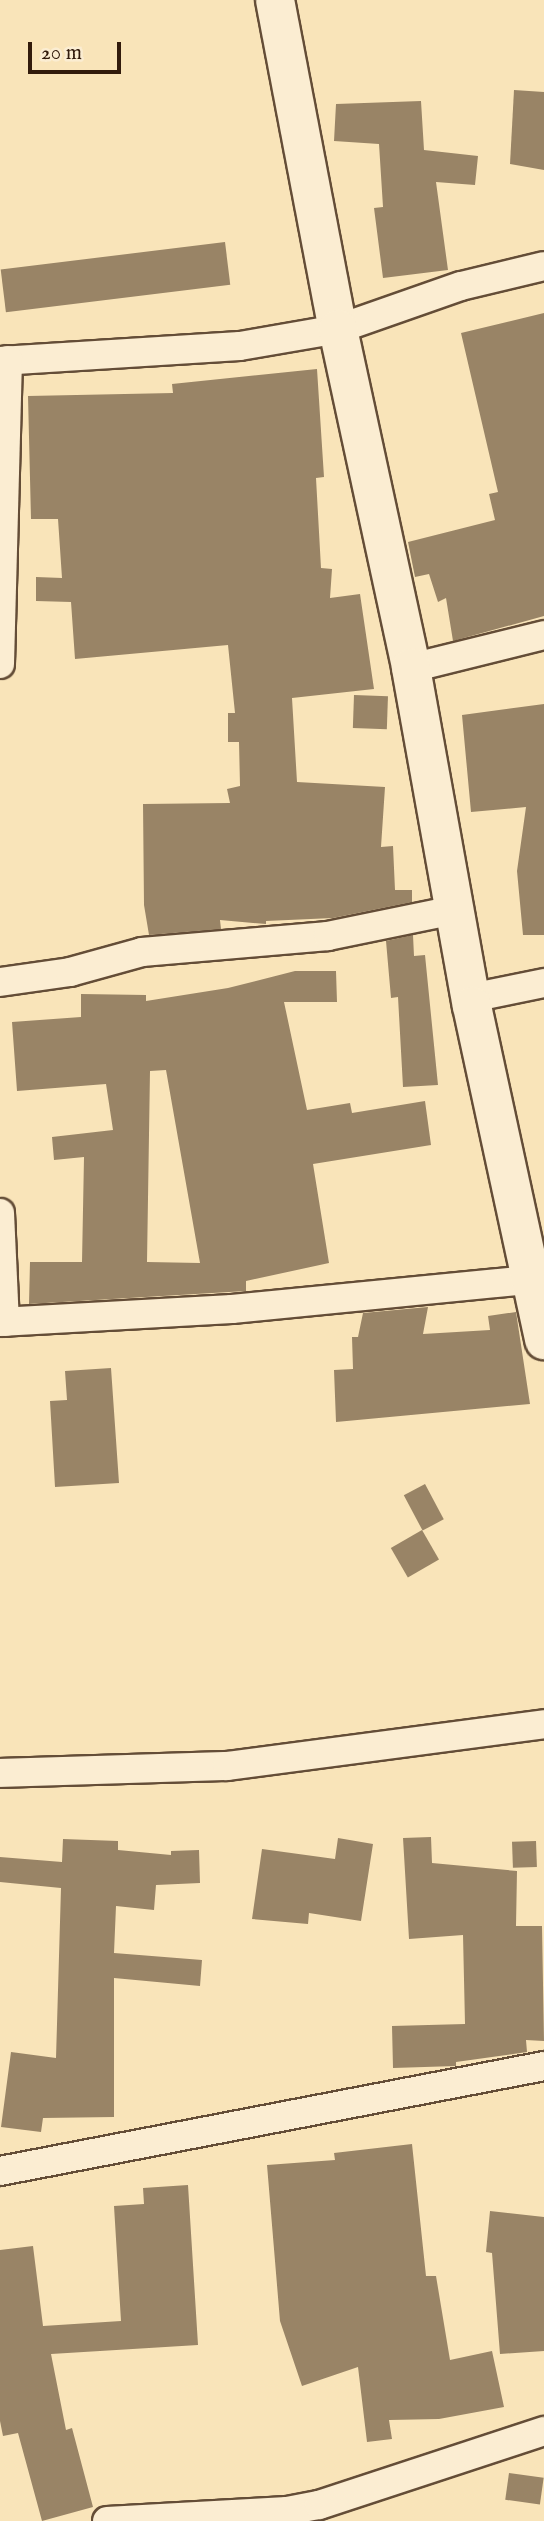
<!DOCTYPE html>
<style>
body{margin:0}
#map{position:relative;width:544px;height:2521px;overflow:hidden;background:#f9e4b9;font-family:"IM FELL English",serif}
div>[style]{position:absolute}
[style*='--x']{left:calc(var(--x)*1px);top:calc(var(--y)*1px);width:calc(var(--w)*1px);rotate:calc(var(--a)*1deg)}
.building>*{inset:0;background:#998466;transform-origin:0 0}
.roads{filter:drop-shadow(2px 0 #644d37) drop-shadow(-2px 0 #644d37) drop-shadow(0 2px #644d37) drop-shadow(0 -2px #644d37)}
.street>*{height:28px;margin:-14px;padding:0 14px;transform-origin:14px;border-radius:14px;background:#fbedd2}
.secondary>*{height:38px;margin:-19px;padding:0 19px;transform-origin:19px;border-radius:19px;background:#fbedd2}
span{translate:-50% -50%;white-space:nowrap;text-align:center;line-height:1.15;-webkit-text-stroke:7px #fbedd2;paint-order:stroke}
.scale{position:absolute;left:28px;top:42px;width:93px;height:32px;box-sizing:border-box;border:4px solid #321b0c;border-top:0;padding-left:9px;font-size:21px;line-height:24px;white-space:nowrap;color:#321b0c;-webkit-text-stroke:5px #fbedd2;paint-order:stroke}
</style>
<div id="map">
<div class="building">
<div style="clip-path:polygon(514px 90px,544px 92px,544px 170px,510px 164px)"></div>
<div style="clip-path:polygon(421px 101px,424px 150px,478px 156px,475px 185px,436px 182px,448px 270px,383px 278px,374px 208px,383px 207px,379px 144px,334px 141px,336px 104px)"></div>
<div style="left:225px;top:242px;width:43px;height:226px;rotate:83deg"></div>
<div style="clip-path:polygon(544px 313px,544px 616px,453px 641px,446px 598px,438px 602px,429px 574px,415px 577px,408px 542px,495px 520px,489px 494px,498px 492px,461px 333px)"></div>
<div style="clip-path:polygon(317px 369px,324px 477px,316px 478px,321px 568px,332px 569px,330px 598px,360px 594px,374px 689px,292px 698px,297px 782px,385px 787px,381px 847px,393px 846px,395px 890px,412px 890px,412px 902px,333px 918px,266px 921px,266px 924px,220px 920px,221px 929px,149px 935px,144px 905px,143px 804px,230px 803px,227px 789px,240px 786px,239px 742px,228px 742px,228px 713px,235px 713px,228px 645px,75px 659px,71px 602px,36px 601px,36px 577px,62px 578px,58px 519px,31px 519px,28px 396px,173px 393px,172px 384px)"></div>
<div style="left:354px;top:695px;width:34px;height:33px;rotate:2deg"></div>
<div style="clip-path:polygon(544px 704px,544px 935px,523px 935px,517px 871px,526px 807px,471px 812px,462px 715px)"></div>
<div style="clip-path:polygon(413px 935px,414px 956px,425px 955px,438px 1085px,403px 1087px,398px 997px,391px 998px,386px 941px)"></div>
<div style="clip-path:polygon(evenodd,295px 971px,336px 971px,337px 1002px,284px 1002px,307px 1110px,350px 1103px,352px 1113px,425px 1101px,431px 1145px,313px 1164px,329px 1263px,246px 1281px,246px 1291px,29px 1304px,30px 1262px,82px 1262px,84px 1157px,54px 1160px,52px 1137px,113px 1130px,106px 1084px,17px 1091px,12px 1022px,81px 1017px,81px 994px,146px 995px,146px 1001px,228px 988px,295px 971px,166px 1070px,200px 1263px,147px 1262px,150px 1071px,166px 1070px)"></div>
<div style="clip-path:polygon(428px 1307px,423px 1334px,490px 1330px,488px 1316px,516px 1312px,530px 1404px,336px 1422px,334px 1370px,353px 1369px,352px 1337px,358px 1337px,363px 1313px)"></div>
<div style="clip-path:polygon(111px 1368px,119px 1483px,55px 1487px,50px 1401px,67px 1400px,65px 1371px)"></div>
<div style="left:425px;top:1484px;width:40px;height:24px;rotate:62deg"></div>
<div style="left:422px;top:1530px;width:34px;height:36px;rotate:60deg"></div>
<div style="clip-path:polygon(431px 1837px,432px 1863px,517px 1871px,516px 1926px,542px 1926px,544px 2041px,526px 2040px,527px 2052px,456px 2062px,456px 2066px,393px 2068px,392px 2026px,465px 2024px,463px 1935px,409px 1939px,403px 1838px)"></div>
<div style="clip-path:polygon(338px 1838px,373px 1844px,361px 1921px,309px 1913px,308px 1924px,252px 1919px,262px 1849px,335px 1859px)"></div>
<div style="clip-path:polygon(63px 1839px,118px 1841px,118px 1850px,171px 1855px,171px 1851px,199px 1850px,200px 1883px,156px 1885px,154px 1910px,116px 1906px,114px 1953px,202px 1960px,200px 1986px,114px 1978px,114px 2117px,43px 2118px,41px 2132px,1px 2127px,11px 2052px,56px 2058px,61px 1888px,0 1882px,0 1857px,62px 1862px)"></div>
<div style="left:536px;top:1841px;width:26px;height:24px;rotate:88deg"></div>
<div style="clip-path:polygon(412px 2144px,426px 2276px,436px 2276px,450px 2360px,492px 2351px,504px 2407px,439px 2419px,389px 2420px,392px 2439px,367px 2442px,358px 2367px,302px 2386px,280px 2321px,267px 2165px,335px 2160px,334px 2153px)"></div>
<div style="clip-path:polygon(188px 2185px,198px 2345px,51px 2354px,66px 2430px,72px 2428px,93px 2507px,42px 2521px,18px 2433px,3px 2436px,0 2421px,0 2250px,33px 2246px,43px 2326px,121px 2321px,114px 2206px,144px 2204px,143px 2188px)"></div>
<div style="clip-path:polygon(490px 2211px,544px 2217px,544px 2351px,500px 2354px,492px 2253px,486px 2252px)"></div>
<div style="left:509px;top:2473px;width:35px;height:27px;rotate:8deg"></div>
</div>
<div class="roads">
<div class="street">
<div style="--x:0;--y:361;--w:240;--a:-3.6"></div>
<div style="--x:240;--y:346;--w:99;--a:-9.8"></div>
<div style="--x:338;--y:329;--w:130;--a:-19.3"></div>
<div style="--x:461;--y:286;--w:85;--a:-13.5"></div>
<div style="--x:0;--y:664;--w:304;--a:-88.5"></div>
<div style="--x:411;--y:668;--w:137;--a:-13.9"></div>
<div style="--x:0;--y:982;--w:71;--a:-8.1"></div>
<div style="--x:70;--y:972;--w:75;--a:-15.5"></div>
<div style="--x:142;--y:952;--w:187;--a:-4.9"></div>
<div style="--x:328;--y:936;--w:130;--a:-11.6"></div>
<div style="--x:471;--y:998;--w:75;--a:-11.6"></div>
<div style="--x:0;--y:1213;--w:109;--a:87.4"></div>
<div style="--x:0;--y:1322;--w:232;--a:-3.2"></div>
<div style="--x:232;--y:1309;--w:299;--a:-5.6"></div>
<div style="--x:0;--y:1773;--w:227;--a:-1.8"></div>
<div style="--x:227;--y:1766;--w:320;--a:-7.5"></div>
<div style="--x:0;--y:2171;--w:554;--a:-10.92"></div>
<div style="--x:107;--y:2521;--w:180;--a:-3.2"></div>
<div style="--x:287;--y:2511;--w:33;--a:-11"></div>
<div style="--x:319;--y:2505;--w:237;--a:-18.2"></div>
</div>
<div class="secondary">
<div style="--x:275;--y:0;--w:335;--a:79.2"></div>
<div style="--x:338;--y:329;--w:347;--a:77.8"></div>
<div style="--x:411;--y:668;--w:343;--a:79.8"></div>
<div style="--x:472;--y:1006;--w:342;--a:77.8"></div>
</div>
</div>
<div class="scale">20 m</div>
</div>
